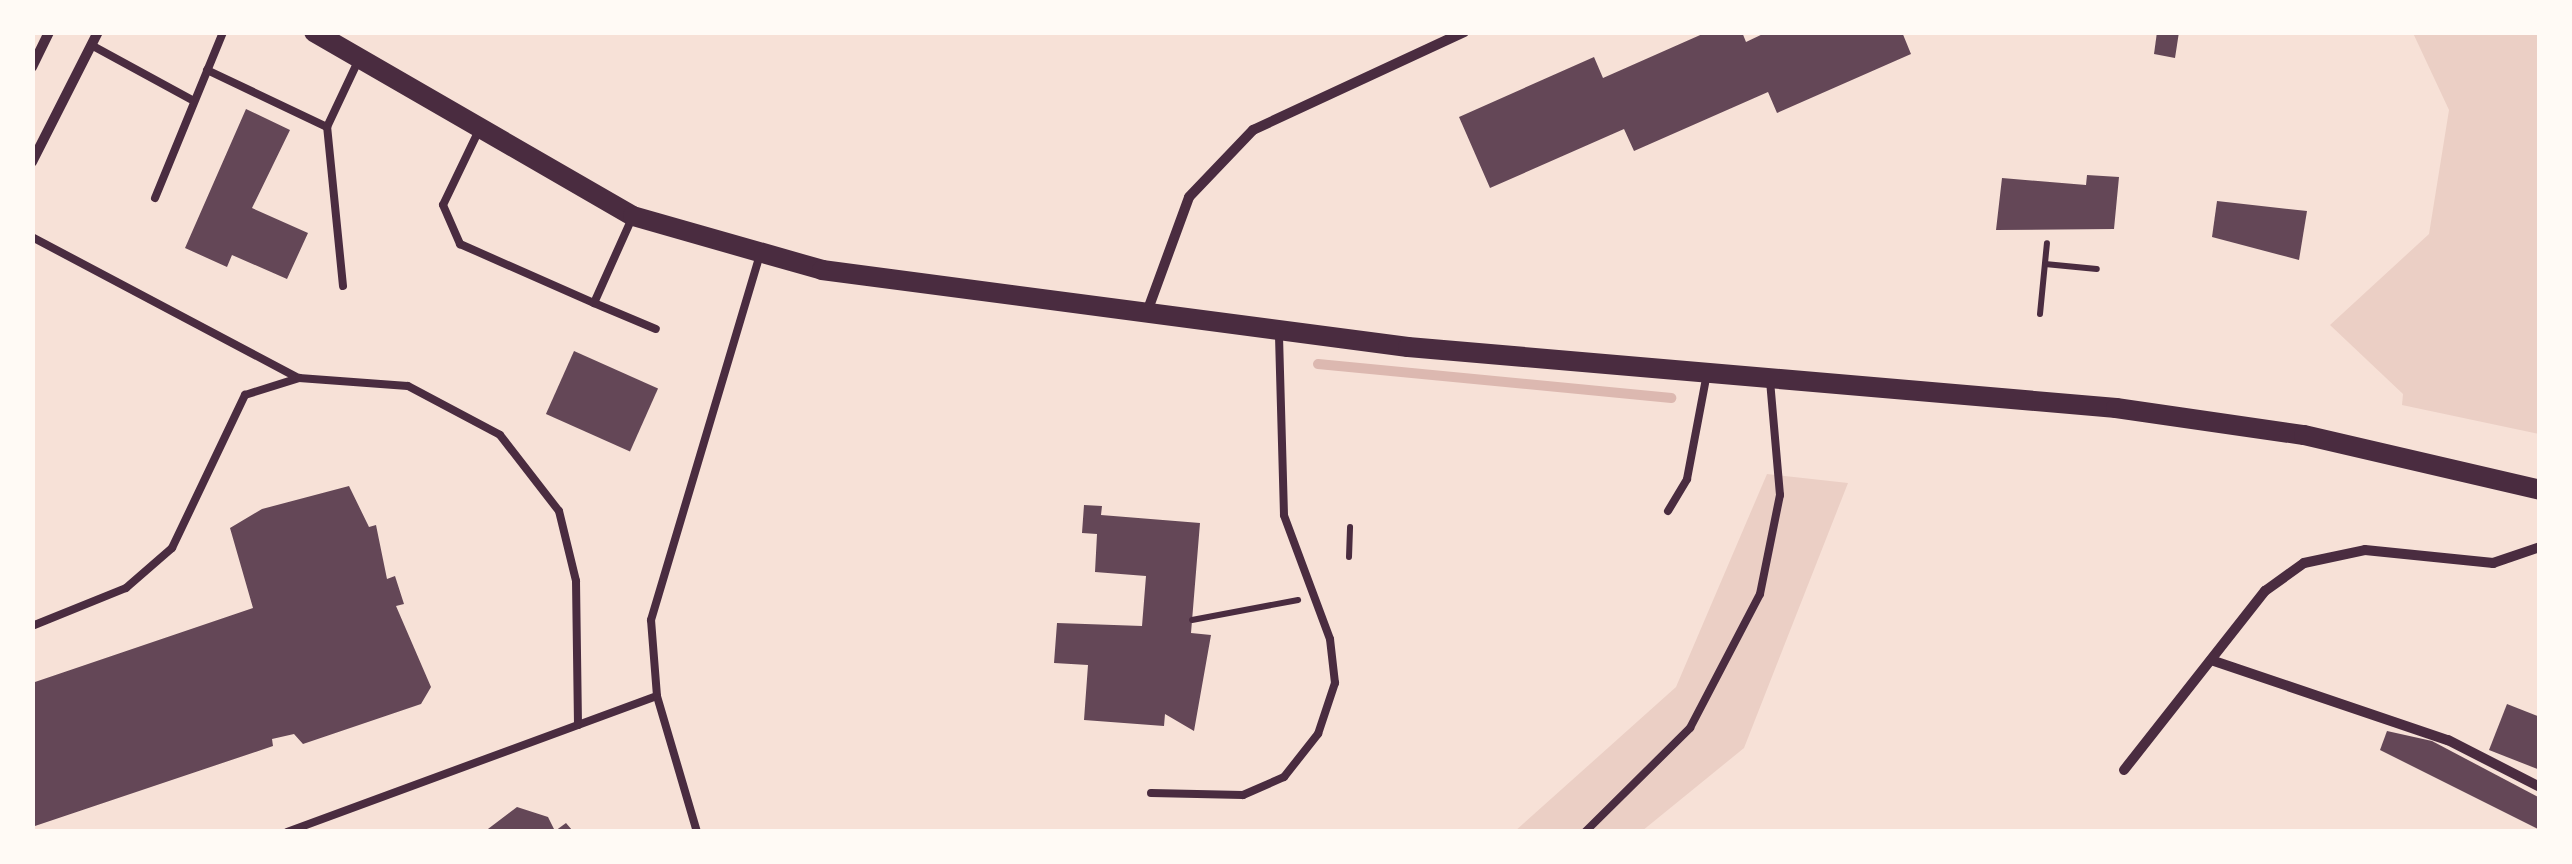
<!DOCTYPE html>
<style>
body{margin:0}
#map{position:relative;width:2572px;height:864px;overflow:hidden;background:#f7e1d7;font-family:Overpass,sans-serif}
div>[style]{position:absolute}
[style*='--x']{left:calc(var(--x)*1px);top:calc(var(--y)*1px);width:calc(var(--w)*1px);rotate:calc(var(--a)*1deg)}
.green>*{inset:0;background:#ebcfc5}
.stream>*{height:10px;margin:-5px;padding:0 5px;transform-origin:5px;border-radius:5px;background:#dcb8b0}
.building>*{inset:0;background:#644757;transform-origin:0 0}
.path>*{height:6px;margin:-3px;padding:0 3px;transform-origin:3px;border-radius:3px;background:#4a2c40}
.service>*{height:8px;margin:-4px;padding:0 4px;transform-origin:4px;border-radius:4px;background:#4a2c40}
.minor>*{height:10px;margin:-5px;padding:0 5px;transform-origin:5px;border-radius:5px;background:#4a2c40}
.secondary>*{height:20px;margin:-10px;padding:0 10px;transform-origin:10px;border-radius:10px;background:#4a2c40}
span{translate:-50% -50%;white-space:nowrap;text-align:center;line-height:1.15;-webkit-text-stroke:8px #fffaf5;paint-order:stroke}
.frame{position:absolute;inset:0;border:35px solid #fffaf5;pointer-events:none}
</style>
<div id="map">
<div class="green">
<div style="clip-path:polygon(2413px 33px,2539px 33px,2539px 434px,2402px 405px,2403px 394px,2330px 325px,2429px 234px,2449px 110px)"></div>
<div style="clip-path:polygon(1767px 474px,1848px 483px,1744px 748px,1642px 831px,1514px 832px,1676px 687px)"></div>
</div>
<div class="stream">
<div style="--x:1318;--y:364;--w:355;--a:5.5"></div>
</div>
<div class="building">
<div style="clip-path:polygon(1707px 32px,1742px 32px,1746px 42px,1767px 32px,1902px 32px,1911px 54px,1777px 113px,1768px 92px,1634px 151px,1624px 129px,1490px 188px,1459px 117px,1594px 57px,1603px 78px)"></div>
<div style="clip-path:polygon(2157px 32px,2179px 32px,2175px 58px,2154px 54px)"></div>
<div style="clip-path:polygon(246px 109px,290px 130px,252px 208px,308px 233px,287px 279px,232px 255px,227px 267px,185px 248px)"></div>
<div style="clip-path:polygon(2087px 175px,2119px 177px,2114px 229px,1996px 230px,2002px 178px,2086px 185px)"></div>
<div style="clip-path:polygon(2217px 201px,2307px 211px,2299px 260px,2212px 237px)"></div>
<div style="left:574px;top:351px;width:92px;height:69px;rotate:24deg"></div>
<div style="clip-path:polygon(349px 486px,369px 527px,376px 525px,387px 579px,395px 576px,404px 604px,396px 606px,431px 687px,421px 704px,303px 744px,294px 734px,272px 739px,273px 746px,32px 827px,32px 683px,253px 608px,230px 528px,262px 509px)"></div>
<div style="clip-path:polygon(1084px 505px,1102px 506px,1101px 515px,1200px 523px,1191px 633px,1211px 635px,1194px 731px,1165px 714px,1164px 726px,1084px 720px,1088px 665px,1054px 663px,1057px 623px,1142px 626px,1146px 576px,1095px 572px,1097px 534px,1082px 533px)"></div>
<div style="clip-path:polygon(2507px 704px,2540px 717px,2540px 770px,2489px 750px)"></div>
<div style="clip-path:polygon(2387px 731px,2432px 741px,2540px 798px,2540px 830px,2380px 750px)"></div>
<div style="clip-path:polygon(517px 807px,548px 817px,555px 831px,566px 823px,572px 830px,570px 832px,484px 832px)"></div>
</div>
<div class="path">
<div style="--x:2045;--y:264;--w:52;--a:5.5"></div>
<div style="--x:2040;--y:314;--w:71;--a:-84.4"></div>
<div style="--x:1349;--y:557;--w:30;--a:-88"></div>
<div style="--x:1192;--y:620;--w:108;--a:-10.7"></div>
</div>
<div class="service">
<div style="--x:93;--y:46;--w:115;--a:28.6"></div>
<div style="--x:207;--y:70;--w:133;--a:25.4"></div>
<div style="--x:479;--y:130;--w:83;--a:115.6"></div>
<div style="--x:443;--y:205;--w:43;--a:66.4"></div>
<div style="--x:460;--y:244;--w:146;--a:23.8"></div>
<div style="--x:594;--y:303;--w:95;--a:-65.9"></div>
<div style="--x:155;--y:198;--w:179;--a:-67.7"></div>
<div style="--x:32;--y:237;--w:301;--a:27.9"></div>
<div style="--x:343;--y:286;--w:160;--a:-95.7"></div>
<div style="--x:327;--y:127;--w:73;--a:-64.8"></div>
<div style="--x:594;--y:303;--w:67;--a:22.8"></div>
<div style="--x:1668;--y:511;--w:37;--a:-59"></div>
<div style="--x:1687;--y:479;--w:108;--a:-79.3"></div>
<div style="--x:32;--y:626;--w:101;--a:-22"></div>
<div style="--x:126;--y:588;--w:61;--a:-41"></div>
<div style="--x:172;--y:548;--w:170;--a:-64.5"></div>
<div style="--x:245;--y:395;--w:57;--a:-17.5"></div>
<div style="--x:299;--y:378;--w:109;--a:4.2"></div>
<div style="--x:408;--y:386;--w:104;--a:28"></div>
<div style="--x:500;--y:435;--w:96;--a:52.2"></div>
<div style="--x:559;--y:511;--w:72;--a:76.3"></div>
<div style="--x:576;--y:581;--w:144;--a:89.2"></div>
<div style="--x:1151;--y:793;--w:92;--a:1.2"></div>
<div style="--x:1243;--y:795;--w:45;--a:-23.7"></div>
<div style="--x:1284;--y:777;--w:55;--a:-51.7"></div>
<div style="--x:1318;--y:734;--w:54;--a:-71.6"></div>
<div style="--x:1335;--y:683;--w:44;--a:-96.5"></div>
<div style="--x:1330;--y:639;--w:132;--a:-110.4"></div>
<div style="--x:1284;--y:515;--w:182;--a:-91.6"></div>
<div style="--x:287;--y:832;--w:394;--a:-20.2"></div>
<div style="--x:697;--y:832;--w:142;--a:-106.4"></div>
<div style="--x:657;--y:696;--w:76;--a:-94.5"></div>
<div style="--x:651;--y:620;--w:379;--a:-73.4"></div>
<div style="--x:1585;--y:832;--w:148;--a:-44.7"></div>
<div style="--x:1690;--y:728;--w:151;--a:-62.4"></div>
<div style="--x:1760;--y:594;--w:101;--a:-78.6"></div>
<div style="--x:1780;--y:495;--w:114;--a:-95"></div>
</div>
<div class="minor">
<div style="--x:32;--y:67;--w:39;--a:-64"></div>
<div style="--x:32;--y:162;--w:146;--a:-63.1"></div>
<div style="--x:1147;--y:312;--w:122;--a:-69.9"></div>
<div style="--x:1189;--y:197;--w:93;--a:-46.3"></div>
<div style="--x:1253;--y:130;--w:233;--a:-24.9"></div>
<div style="--x:2211;--y:660;--w:250;--a:18.7"></div>
<div style="--x:2448;--y:740;--w:103;--a:27.1"></div>
<div style="--x:2124;--y:770;--w:228;--a:-51.8"></div>
<div style="--x:2265;--y:591;--w:48;--a:-35.7"></div>
<div style="--x:2304;--y:563;--w:62;--a:-12"></div>
<div style="--x:2365;--y:550;--w:129;--a:5.8"></div>
<div style="--x:2493;--y:563;--w:50;--a:-18.8"></div>
</div>
<div class="secondary">
<div style="--x:314;--y:32;--w:368;--a:30"></div>
<div style="--x:633;--y:216;--w:197;--a:15.9"></div>
<div style="--x:822;--y:270;--w:591;--a:7.49"></div>
<div style="--x:1408;--y:347;--w:711;--a:4.92"></div>
<div style="--x:2116;--y:408;--w:190;--a:8.2"></div>
<div style="--x:2304;--y:435;--w:242;--a:13.1"></div>
</div>
<div class="frame"></div>
</div>
